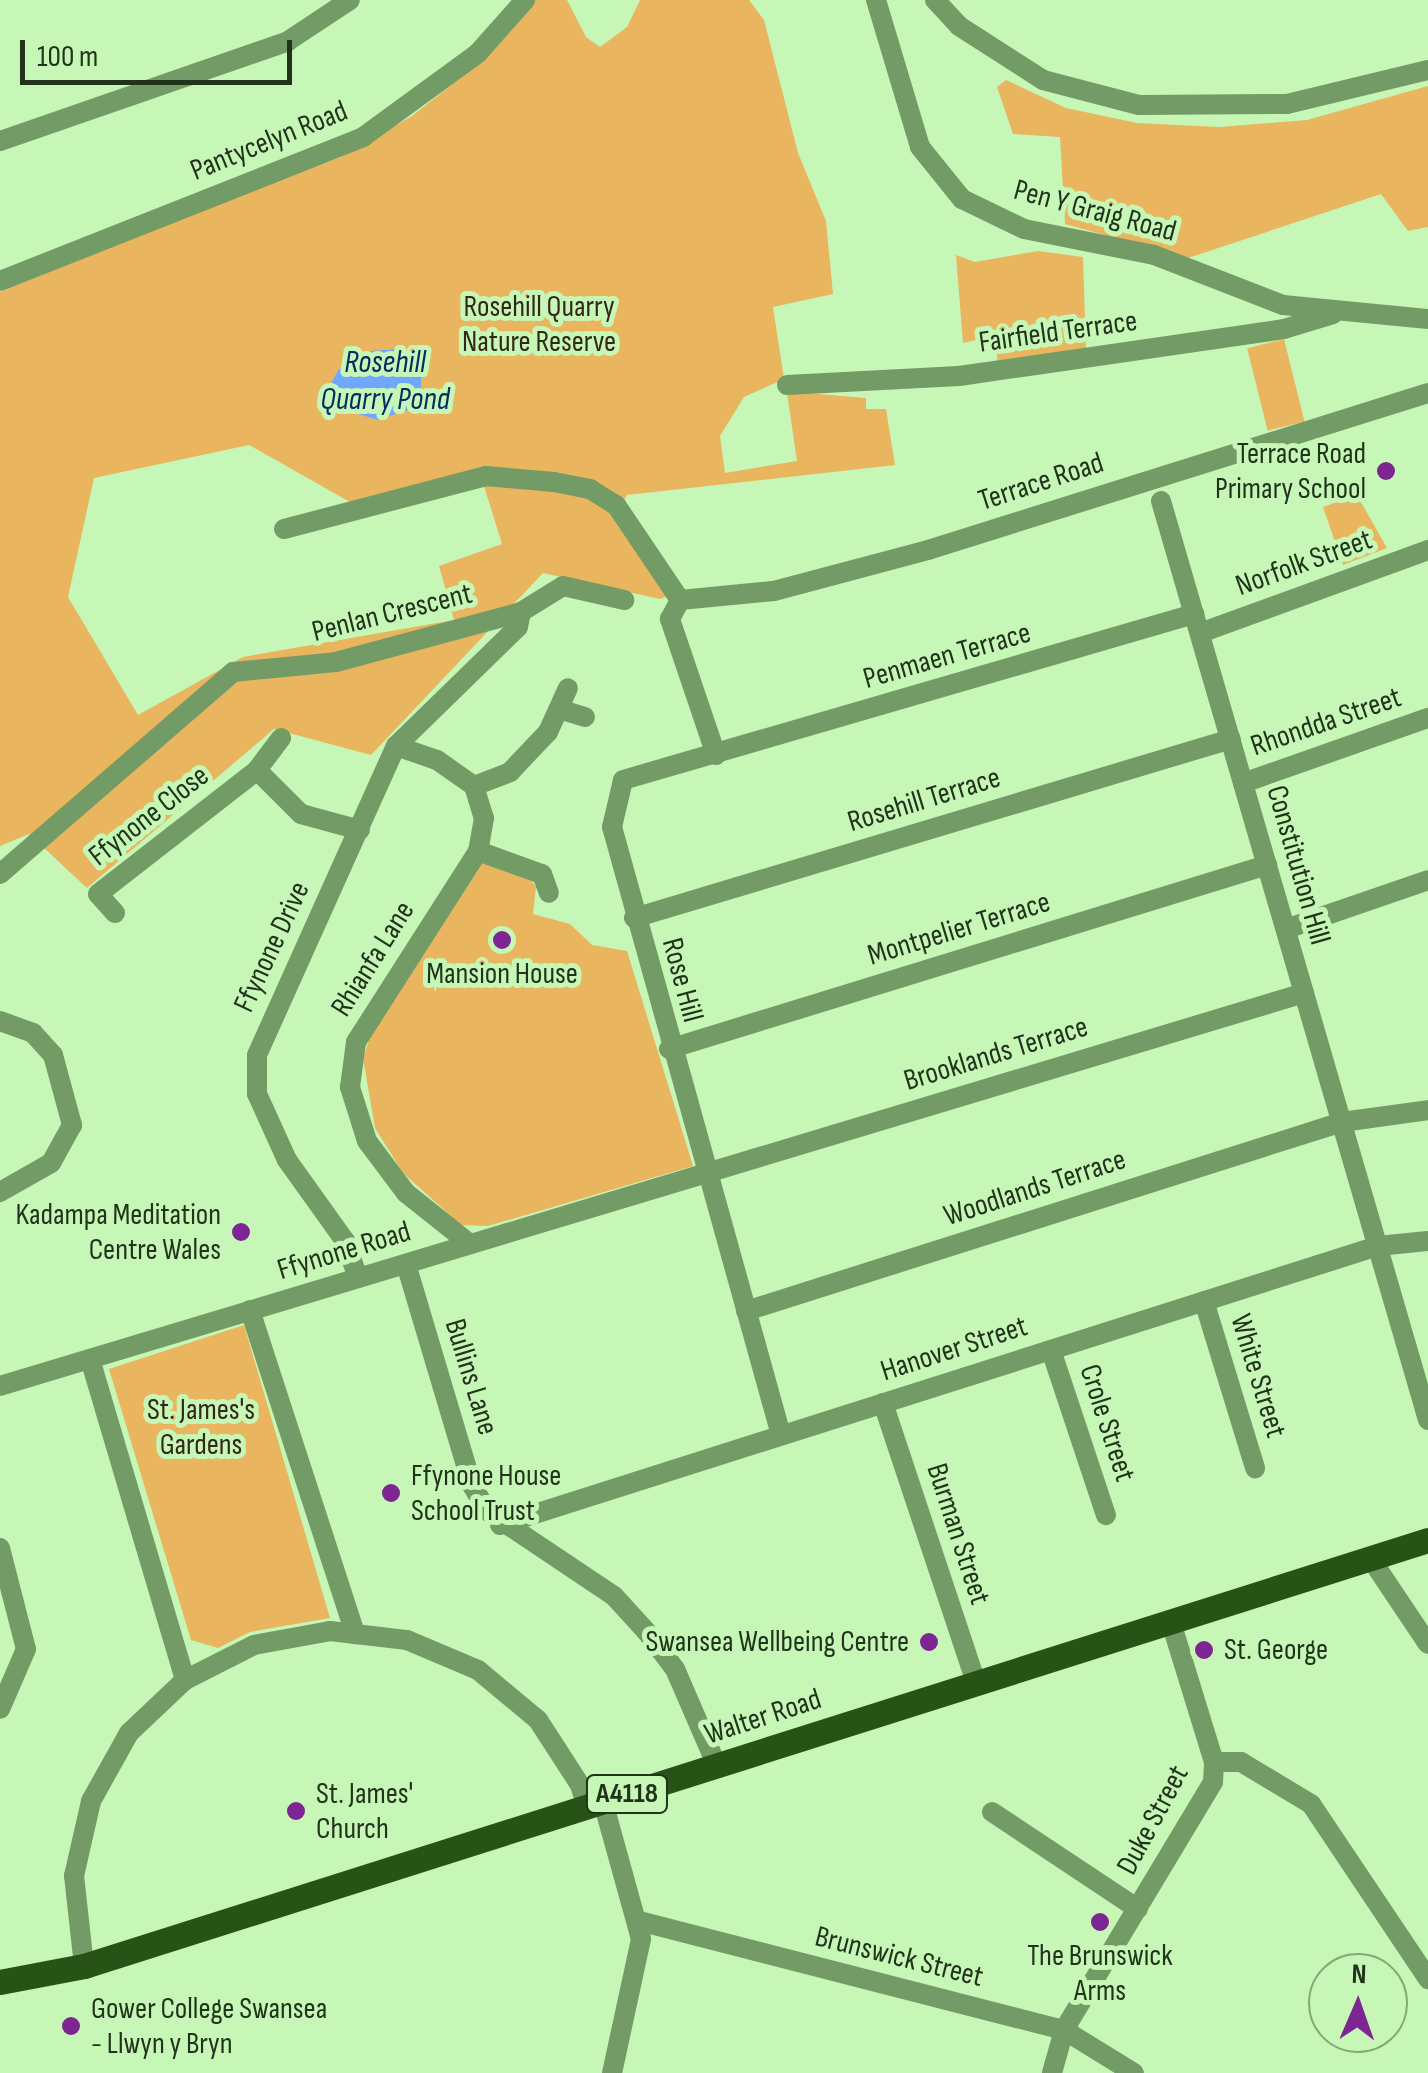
<!DOCTYPE html>
<style>
body{margin:0}
#map{position:relative;width:1428px;height:2073px;overflow:hidden;background:#c6f7b7;font-family:"Sofia Sans Condensed",sans-serif}
div>[style]{position:absolute}
[style*='--x']{left:calc(var(--x)*1px);top:calc(var(--y)*1px);width:calc(var(--w)*1px);rotate:calc(var(--a)*1deg)}
.green>*{inset:0;background:#e9b55f;transform-origin:0 0}
.water>*{inset:0;background:#6fa8fe}
.minor>*{height:20px;margin:-10px;padding:0 10px;transform-origin:10px;border-radius:10px;background:#729b65}
.tertiary>*{height:20px;margin:-10px;padding:0 10px;transform-origin:10px;border-radius:10px;background:#729b65}
.primary>*{height:25px;margin:-12.5px;padding:0 12.5px;transform-origin:12.5px;border-radius:12.5px;background:#275317}
.dots>*{width:28px;height:28px;translate:-50% -50%;box-sizing:border-box;border:5px solid #c6f7b7;border-radius:50%}
span{translate:-50% -50%;white-space:nowrap;text-align:center;line-height:1.15;-webkit-text-stroke:10px #c6f7b7;paint-order:stroke}
.shield-label span{padding:2px 8px;background:#c6f7b7;border:2px solid;border-radius:8px;-webkit-text-stroke-width:0}
.shield-label{font-size:28px;color:#21341b;font-weight:700}
.street-label{font-size:30px;color:#21341b}
.park-label{font-size:30px;color:#332716}
.poi-label{font-size:30px;color:#21341b}
.right{translate:-100% -50%;text-align:right}
.left{translate:0 -50%;text-align:left}
.water-label{font-size:32px;color:#072c61;font-style:italic}
.north{position:absolute;left:1308px;top:1953px;width:100px;height:100px;box-sizing:border-box;background:#c6f7b7;border:2px solid #84a979;border-radius:50%;rotate:2deg;font-size:28px;font-weight:700;line-height:40px;text-align:center;color:#21341b}
.north::after{content:'';display:block;margin:auto;width:35px;height:45px;background:#7d2593;clip-path:polygon(50% 0,100% 100%,50% 72%,0 100%)}
.scale{position:absolute;left:20px;top:40px;width:272px;height:45px;box-sizing:border-box;border:5px solid #21341b;border-top:0;padding-left:12px;font-size:30px;line-height:35px;white-space:nowrap;color:#21341b;-webkit-text-stroke:8px #c6f7b7;paint-order:stroke}
</style>
<div id="map">
<div class="green">
<div style="clip-path:polygon(evenodd,535px 0,567px 0,586px 37px,600px 47px,627px 27px,640px 0,749px 0,764px 20px,798px 153px,826px 221px,833px 294px,773px 307px,784px 379px,744px 397px,720px 436px,725px 473px,797px 461px,787px 393px,794px 392px,866px 398px,866px 409px,886px 409px,895px 465px,627px 495px,614px 516px,670px 595px,660px 599px,543px 573px,371px 755px,274px 729px,87px 888px,29px 834px,0 846px,0 292px,79px 254px,341px 157px,412px 116px,459px 79px,535px 0,249px 445px,350px 502px,479px 470px,502px 544px,439px 566px,454px 620px,243px 657px,138px 715px,68px 597px,94px 478px,249px 445px)"></div>
<div style="clip-path:polygon(1006px 80px,1066px 108px,1137px 123px,1219px 127px,1307px 120px,1428px 86px,1428px 227px,1408px 231px,1381px 194px,1188px 258px,1065px 224px,1060px 137px,1013px 134px,997px 87px)"></div>
<div style="clip-path:polygon(1038px 251px,1083px 257px,1086px 352px,998px 364px,994px 336px,963px 343px,956px 255px,975px 262px)"></div>
<div style="left:1284px;top:339px;width:85px;height:38px;rotate:76deg"></div>
<div style="clip-path:polygon(1357px 495px,1387px 548px,1343px 565px,1323px 507px)"></div>
<div style="clip-path:polygon(482px 863px,529px 877px,536px 887px,533px 914px,570px 924px,592px 945px,627px 951px,693px 1166px,488px 1226px,461px 1225px,403px 1173px,375px 1128px,363px 1058px,373px 1028px)"></div>
<div style="clip-path:polygon(244px 1325px,330px 1618px,250px 1632px,218px 1648px,191px 1640px,109px 1369px)"></div>
</div>
<div class="water">
<div style="clip-path:polygon(399px 349px,421px 367px,421px 393px,411px 409px,378px 420px,339px 408px,329px 388px,338px 370px,370px 351px)"></div>
</div>
<div class="minor">
<div style="--x:935;--y:0;--w:35;--a:47"></div>
<div style="--x:959;--y:26;--w:100;--a:32.7"></div>
<div style="--x:1043;--y:80;--w:99;--a:14.6"></div>
<div style="--x:1139;--y:105;--w:148;--a:-0.4"></div>
<div style="--x:1287;--y:104;--w:145;--a:-13.6"></div>
<div style="--x:0;--y:141;--w:305;--a:-19.1"></div>
<div style="--x:288;--y:41;--w:74;--a:-33.5"></div>
<div style="--x:0;--y:281;--w:391;--a:-21.6"></div>
<div style="--x:363;--y:137;--w:142;--a:-36.1"></div>
<div style="--x:478;--y:53;--w:71;--a:-48.4"></div>
<div style="--x:787;--y:385;--w:172;--a:-3"></div>
<div style="--x:959;--y:376;--w:328;--a:-8.2"></div>
<div style="--x:1284;--y:329;--w:51;--a:-17"></div>
<div style="--x:1161;--y:501;--w:957;--a:73.8"></div>
<div style="--x:284;--y:529;--w:209;--a:-14.7"></div>
<div style="--x:486;--y:476;--w:68;--a:5"></div>
<div style="--x:554;--y:482;--w:37;--a:11"></div>
<div style="--x:590;--y:489;--w:31;--a:32"></div>
<div style="--x:616;--y:505;--w:115;--a:56"></div>
<div style="--x:1200;--y:633;--w:243;--a:-20"></div>
<div style="--x:562;--y:710;--w:24;--a:17"></div>
<div style="--x:396;--y:746;--w:43;--a:18.9"></div>
<div style="--x:437;--y:760;--w:45;--a:35.1"></div>
<div style="--x:474;--y:786;--w:34;--a:73"></div>
<div style="--x:484;--y:818;--w:34;--a:100"></div>
<div style="--x:478;--y:851;--w:68;--a:19.8"></div>
<div style="--x:542;--y:874;--w:20;--a:70"></div>
<div style="--x:716;--y:755;--w:144;--a:-108.7"></div>
<div style="--x:670;--y:619;--w:21;--a:-62"></div>
<div style="--x:680;--y:600;--w:94;--a:-5.5"></div>
<div style="--x:774;--y:591;--w:159;--a:-14.9"></div>
<div style="--x:928;--y:550;--w:524;--a:-17.43"></div>
<div style="--x:257;--y:770;--w:62;--a:45"></div>
<div style="--x:301;--y:814;--w:61;--a:15.2"></div>
<div style="--x:1243;--y:783;--w:196;--a:-19.4"></div>
<div style="--x:474;--y:786;--w:39;--a:-21"></div>
<div style="--x:510;--y:772;--w:55;--a:-46.5"></div>
<div style="--x:548;--y:732;--w:48;--a:-65.6"></div>
<div style="--x:0;--y:874;--w:308;--a:-40.9"></div>
<div style="--x:233;--y:672;--w:103;--a:-5.5"></div>
<div style="--x:336;--y:662;--w:192;--a:-15.1"></div>
<div style="--x:521;--y:612;--w:49;--a:-31.8"></div>
<div style="--x:563;--y:586;--w:63;--a:12.9"></div>
<div style="--x:115;--y:913;--w:25;--a:-132"></div>
<div style="--x:98;--y:894;--w:202;--a:-37.9"></div>
<div style="--x:257;--y:770;--w:40;--a:-53"></div>
<div style="--x:634;--y:918;--w:623;--a:-16.69"></div>
<div style="--x:1286;--y:929;--w:150;--a:-19"></div>
<div style="--x:0;--y:1021;--w:35;--a:20"></div>
<div style="--x:33;--y:1033;--w:30;--a:48"></div>
<div style="--x:53;--y:1055;--w:73;--a:74.8"></div>
<div style="--x:72;--y:1125;--w:43;--a:118.9"></div>
<div style="--x:51;--y:1163;--w:59;--a:150.4"></div>
<div style="--x:669;--y:1049;--w:626;--a:-17.1"></div>
<div style="--x:470;--y:1244;--w:82;--a:-141.4"></div>
<div style="--x:406;--y:1193;--w:65;--a:-126.9"></div>
<div style="--x:367;--y:1141;--w:57;--a:-107.5"></div>
<div style="--x:350;--y:1087;--w:45;--a:-82.4"></div>
<div style="--x:356;--y:1042;--w:227;--a:-57.4"></div>
<div style="--x:406;--y:1264;--w:231;--a:73.4"></div>
<div style="--x:472;--y:1485;--w:30;--a:60"></div>
<div style="--x:487;--y:1511;--w:153;--a:33.8"></div>
<div style="--x:614;--y:1596;--w:47;--a:47.6"></div>
<div style="--x:646;--y:1631;--w:48;--a:52.7"></div>
<div style="--x:675;--y:1669;--w:106;--a:66.6"></div>
<div style="--x:358;--y:1278;--w:39;--a:-109"></div>
<div style="--x:345;--y:1241;--w:100;--a:-125.6"></div>
<div style="--x:287;--y:1160;--w:72;--a:-114.4"></div>
<div style="--x:257;--y:1094;--w:39;--a:-90"></div>
<div style="--x:257;--y:1055;--w:339;--a:-65.8"></div>
<div style="--x:396;--y:746;--w:170;--a:-44.3"></div>
<div style="--x:518;--y:627;--w:15;--a:-79"></div>
<div style="--x:1204;--y:1301;--w:175;--a:73"></div>
<div style="--x:250;--y:1310;--w:341;--a:72"></div>
<div style="--x:746;--y:1311;--w:625;--a:-17.59"></div>
<div style="--x:1342;--y:1122;--w:87;--a:-7.9"></div>
<div style="--x:1051;--y:1350;--w:174;--a:71.6"></div>
<div style="--x:90;--y:1359;--w:335;--a:73.5"></div>
<div style="--x:0;--y:1386;--w:1362;--a:-16.77"></div>
<div style="--x:883;--y:1403;--w:295;--a:71.6"></div>
<div style="--x:781;--y:1435;--w:631;--a:-105.53"></div>
<div style="--x:612;--y:827;--w:48;--a:-76.8"></div>
<div style="--x:623;--y:780;--w:595;--a:-16.21"></div>
<div style="--x:500;--y:1525;--w:921;--a:-17.63"></div>
<div style="--x:1378;--y:1246;--w:50;--a:-5.7"></div>
<div style="--x:0;--y:1548;--w:104;--a:75.6"></div>
<div style="--x:26;--y:1649;--w:65;--a:113.4"></div>
<div style="--x:1371;--y:1559;--w:102;--a:56.2"></div>
<div style="--x:1214;--y:1762;--w:27;--a:0"></div>
<div style="--x:1241;--y:1762;--w:82;--a:31"></div>
<div style="--x:1311;--y:1804;--w:211;--a:56.2"></div>
<div style="--x:992;--y:1812;--w:175;--a:33.6"></div>
<div style="--x:84;--y:1966;--w:91;--a:-96.3"></div>
<div style="--x:74;--y:1876;--w:77;--a:-77.2"></div>
<div style="--x:91;--y:1801;--w:78;--a:-60.8"></div>
<div style="--x:129;--y:1733;--w:77;--a:-43.4"></div>
<div style="--x:185;--y:1680;--w:77;--a:-26.9"></div>
<div style="--x:254;--y:1645;--w:77;--a:-10.4"></div>
<div style="--x:330;--y:1631;--w:78;--a:6.7"></div>
<div style="--x:407;--y:1640;--w:77;--a:22.9"></div>
<div style="--x:478;--y:1670;--w:78;--a:39.8"></div>
<div style="--x:538;--y:1720;--w:77;--a:57.1"></div>
<div style="--x:580;--y:1785;--w:23;--a:72"></div>
<div style="--x:1052;--y:2073;--w:45;--a:-74.4"></div>
<div style="--x:1064;--y:2030;--w:289;--a:-59"></div>
<div style="--x:1213;--y:1782;--w:20;--a:-87"></div>
<div style="--x:1214;--y:1762;--w:146;--a:-107.1"></div>
</div>
<div class="tertiary">
<div style="--x:876;--y:0;--w:153;--a:73.3"></div>
<div style="--x:920;--y:147;--w:67;--a:51.1"></div>
<div style="--x:962;--y:199;--w:69;--a:25.8"></div>
<div style="--x:1024;--y:229;--w:133;--a:11.3"></div>
<div style="--x:1154;--y:255;--w:138;--a:21.2"></div>
<div style="--x:1283;--y:305;--w:146;--a:5.5"></div>
<div style="--x:603;--y:1802;--w:142;--a:74.5"></div>
<div style="--x:641;--y:1939;--w:137;--a:102.2"></div>
<div style="--x:639;--y:1921;--w:439;--a:14.4"></div>
<div style="--x:1064;--y:2030;--w:82;--a:31.6"></div>
</div>
<div class="primary">
<div style="--x:0;--y:1982;--w:86;--a:-10.8"></div>
<div style="--x:84;--y:1966;--w:1410;--a:-17.59"></div>
</div>
<div class="dots">
<div style="left:1386px;top:471px;background:#7d2593"></div>
<div style="left:502px;top:940px;background:#7d2593"></div>
<div style="left:241px;top:1232px;background:#7d2593"></div>
<div style="left:391px;top:1493px;background:#7d2593"></div>
<div style="left:929px;top:1642px;background:#7d2593"></div>
<div style="left:1204px;top:1650px;background:#7d2593"></div>
<div style="left:296px;top:1811px;background:#7d2593"></div>
<div style="left:1100px;top:1922px;background:#7d2593"></div>
<div style="left:71px;top:2026px;background:#7d2593"></div>
</div>
<div class="shield-label">
<span style="left:627px;top:1794px">A4118</span>
</div>
<div class="street-label">
<span style="left:269px;top:141px;rotate:-22deg">Pantycelyn Road</span>
<span style="left:1095px;top:211px;rotate:15deg">Pen Y Graig Road</span>
<span style="left:1058px;top:332px;rotate:-8deg">Fairfield Terrace</span>
<span style="left:1041px;top:482px;rotate:-18deg">Terrace Road</span>
<span style="left:1304px;top:563px;rotate:-20deg">Norfolk Street</span>
<span style="left:392px;top:613px;rotate:-14deg">Penlan Crescent</span>
<span style="left:947px;top:656px;rotate:-16deg">Penmaen Terrace</span>
<span style="left:1326px;top:722px;rotate:-19deg">Rhondda Street</span>
<span style="left:924px;top:800px;rotate:-17deg">Rosehill Terrace</span>
<span style="left:149px;top:816px;rotate:-38deg">Ffynone Close</span>
<span style="left:1298px;top:865px;rotate:74deg">Constitution Hill</span>
<span style="left:959px;top:929px;rotate:-17deg">Montpelier Terrace</span>
<span style="left:272px;top:947px;rotate:-65deg">Ffynone Drive</span>
<span style="left:373px;top:959px;rotate:-58deg">Rhianfa Lane</span>
<span style="left:682px;top:980px;rotate:75deg">Rose Hill</span>
<span style="left:996px;top:1054px;rotate:-17deg">Brooklands Terrace</span>
<span style="left:1035px;top:1188px;rotate:-18deg">Woodlands Terrace</span>
<span style="left:344px;top:1251px;rotate:-17deg">Ffynone Road</span>
<span style="left:954px;top:1349px;rotate:-18deg">Hanover Street</span>
<span style="left:1258px;top:1376px;rotate:73deg">White Street</span>
<span style="left:471px;top:1377px;rotate:73deg">Bullins Lane</span>
<span style="left:1107px;top:1423px;rotate:72deg">Crole Street</span>
<span style="left:958px;top:1534px;rotate:72deg">Burman Street</span>
<span style="left:763px;top:1717px;rotate:-18deg">Walter Road</span>
<span style="left:1153px;top:1820px;rotate:-62deg">Duke Street</span>
<span style="left:899px;top:1957px;rotate:14deg">Brunswick Street</span>
</div>
<div class="park-label">
<span style="left:539px;top:324px">Rosehill Quarry<br>Nature Reserve</span>
<span style="left:201px;top:1427px">St. James's<br>Gardens</span>
</div>
<div class="poi-label">
<span class="right" style="left:1366px;top:471px">Terrace Road<br>Primary School</span>
<span style="left:502px;top:974px">Mansion House</span>
<span class="right" style="left:221px;top:1232px">Kadampa Meditation<br>Centre Wales</span>
<span class="left" style="left:411px;top:1493px">Ffynone House<br>School Trust</span>
<span class="right" style="left:909px;top:1642px">Swansea Wellbeing Centre</span>
<span class="left" style="left:1224px;top:1650px">St. George</span>
<span class="left" style="left:316px;top:1811px">St. James'<br>Church</span>
<span style="left:1100px;top:1973px">The Brunswick<br>Arms</span>
<span class="left" style="left:91px;top:2026px">Gower College Swansea<br>- Llwyn y Bryn</span>
</div>
<div class="water-label">
<span style="left:385px;top:382px">Rosehill<br>Quarry Pond</span>
</div>
<div class="north">N</div>
<div class="scale">100 m</div>
</div>
